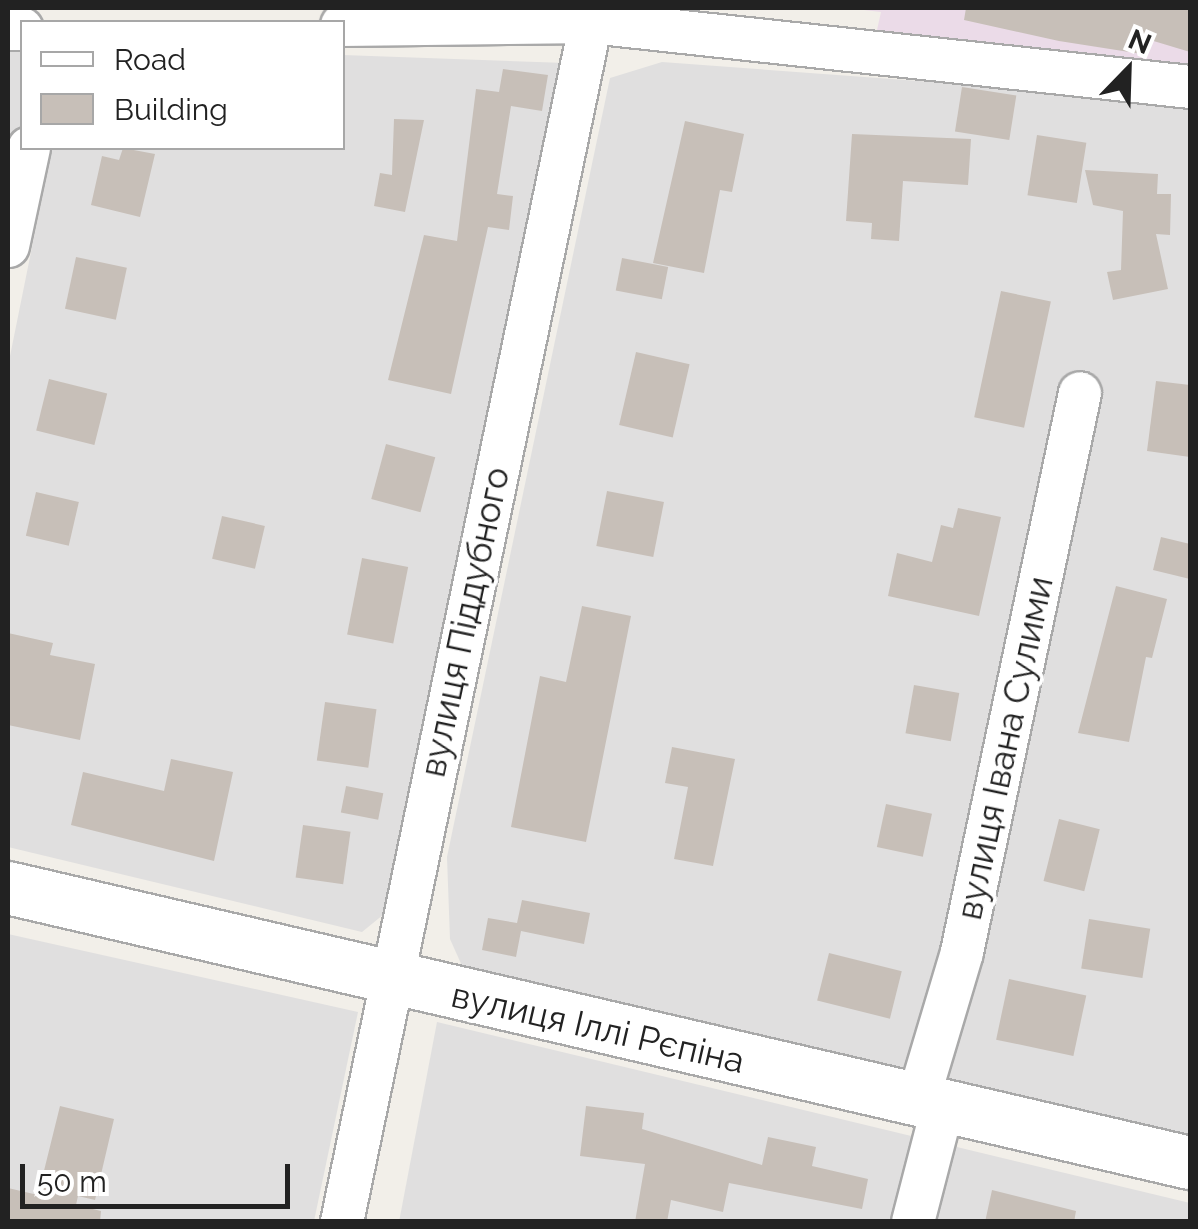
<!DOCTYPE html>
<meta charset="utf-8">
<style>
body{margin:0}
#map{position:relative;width:1198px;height:1229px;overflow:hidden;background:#f2efe9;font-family:Raleway,sans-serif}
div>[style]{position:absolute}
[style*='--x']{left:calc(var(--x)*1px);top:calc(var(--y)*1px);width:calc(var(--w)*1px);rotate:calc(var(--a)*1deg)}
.residential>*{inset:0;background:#e0dfdf}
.industrial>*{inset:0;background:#ebdbe8}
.building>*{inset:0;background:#c7bfb8;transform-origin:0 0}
.roads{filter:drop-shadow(2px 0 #a9a9a9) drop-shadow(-2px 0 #a9a9a9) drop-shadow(0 2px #a9a9a9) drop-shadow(0 -2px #a9a9a9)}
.minor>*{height:42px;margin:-21px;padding:0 21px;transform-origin:21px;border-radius:21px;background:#fff}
.tertiary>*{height:52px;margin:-26px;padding:0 26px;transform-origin:26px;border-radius:26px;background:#fff}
span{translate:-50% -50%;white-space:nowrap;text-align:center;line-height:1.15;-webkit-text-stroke:8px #fff;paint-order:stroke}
.street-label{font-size:35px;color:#222}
.frame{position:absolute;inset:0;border:10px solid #222;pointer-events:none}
.legend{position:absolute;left:20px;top:20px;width:325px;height:130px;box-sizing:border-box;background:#fff;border:2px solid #a7a7a7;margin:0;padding:12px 18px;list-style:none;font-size:30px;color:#222}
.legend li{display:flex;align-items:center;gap:20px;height:50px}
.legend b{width:50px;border:2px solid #a7a7a7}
.north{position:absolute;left:1078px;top:20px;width:100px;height:100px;-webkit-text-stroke:8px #fff;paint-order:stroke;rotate:23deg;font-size:28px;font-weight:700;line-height:40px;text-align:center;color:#222}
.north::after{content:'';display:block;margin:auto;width:35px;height:45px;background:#222;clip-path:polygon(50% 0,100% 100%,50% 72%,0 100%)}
.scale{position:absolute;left:20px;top:1164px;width:270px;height:45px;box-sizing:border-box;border:5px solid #222;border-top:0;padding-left:12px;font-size:30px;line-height:35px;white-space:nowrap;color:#222;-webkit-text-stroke:8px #fff;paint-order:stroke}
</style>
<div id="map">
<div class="residential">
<div style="clip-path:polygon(8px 45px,22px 47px,22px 114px,8px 209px)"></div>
<div style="clip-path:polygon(343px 55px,566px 63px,389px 910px,362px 932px,8px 847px,8px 366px,52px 148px,342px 148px)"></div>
<div style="clip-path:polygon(662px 62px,1190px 101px,1190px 1140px,467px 977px,450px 939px,447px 857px,610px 78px)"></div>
<div style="clip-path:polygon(8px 934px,358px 1012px,314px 1221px,8px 1222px)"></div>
<div style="clip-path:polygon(437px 1022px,1190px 1203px,1190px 1222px,399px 1222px)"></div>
</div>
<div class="industrial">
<div style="clip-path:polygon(847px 8px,1190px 8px,1190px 65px,877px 30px,881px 12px)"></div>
</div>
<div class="building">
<div style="clip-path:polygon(966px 8px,1190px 8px,1190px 52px,1147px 39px,1142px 54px,1059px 41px,964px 20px)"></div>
<div style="clip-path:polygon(503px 69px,548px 75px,542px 111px,511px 106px,497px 194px,513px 196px,509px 230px,488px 227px,451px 394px,388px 380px,424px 235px,457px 241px,476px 89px,499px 92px)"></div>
<div style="left:962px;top:87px;width:55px;height:45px;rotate:9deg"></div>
<div style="clip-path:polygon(394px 119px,424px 120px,405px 212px,374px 206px,380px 173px,392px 175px)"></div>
<div style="clip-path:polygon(685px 121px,744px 134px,732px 192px,720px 190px,704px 273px,653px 263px)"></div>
<div style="clip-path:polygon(852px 134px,971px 139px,968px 185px,903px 181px,899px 241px,871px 239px,872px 223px,846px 221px)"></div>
<div style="left:1037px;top:135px;width:50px;height:61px;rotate:9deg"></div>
<div style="clip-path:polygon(123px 148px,155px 154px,140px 217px,91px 205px,102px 156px,119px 160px)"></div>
<div style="clip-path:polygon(1085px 170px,1158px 174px,1157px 194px,1171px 194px,1170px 235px,1156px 234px,1168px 289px,1113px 300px,1107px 272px,1121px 270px,1123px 211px,1093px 205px)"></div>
<div style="left:76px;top:257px;width:52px;height:53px;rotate:12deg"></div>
<div style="left:622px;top:258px;width:47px;height:33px;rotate:11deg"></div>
<div style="left:1001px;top:291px;width:51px;height:129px;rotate:12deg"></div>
<div style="left:636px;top:352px;width:55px;height:75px;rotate:13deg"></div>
<div style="left:49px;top:379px;width:60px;height:53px;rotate:14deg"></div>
<div style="clip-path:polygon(1156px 381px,1190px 385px,1190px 457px,1147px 451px)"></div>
<div style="left:386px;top:444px;width:51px;height:57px;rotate:15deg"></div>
<div style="left:607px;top:491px;width:58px;height:56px;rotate:11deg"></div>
<div style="left:36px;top:492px;width:44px;height:45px;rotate:13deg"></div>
<div style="clip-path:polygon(958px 508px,1001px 517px,979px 616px,888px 596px,897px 553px,932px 562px,941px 525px,953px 528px)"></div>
<div style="left:222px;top:516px;width:44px;height:44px;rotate:13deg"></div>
<div style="clip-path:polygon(1161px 537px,1190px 544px,1190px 579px,1153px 570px)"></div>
<div style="left:362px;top:558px;width:47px;height:78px;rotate:11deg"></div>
<div style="clip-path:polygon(1116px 586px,1167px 599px,1152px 658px,1146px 657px,1129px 742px,1078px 733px)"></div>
<div style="clip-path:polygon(582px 606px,631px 616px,586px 842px,511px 827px,540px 676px,566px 682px)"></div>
<div style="clip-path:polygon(8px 633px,53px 643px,50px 655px,95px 664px,80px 740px,8px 725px)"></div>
<div style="left:914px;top:685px;width:46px;height:49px;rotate:10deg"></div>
<div style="left:325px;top:702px;width:52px;height:59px;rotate:8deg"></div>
<div style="clip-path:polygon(672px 747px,735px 759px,713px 866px,674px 859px,688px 787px,665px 783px)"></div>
<div style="clip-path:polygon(171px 759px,233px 772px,214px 861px,71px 825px,83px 772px,164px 791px)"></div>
<div style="left:346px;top:786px;width:38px;height:27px;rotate:11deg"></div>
<div style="left:886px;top:804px;width:47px;height:44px;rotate:12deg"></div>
<div style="left:1059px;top:819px;width:42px;height:64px;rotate:14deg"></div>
<div style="left:303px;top:825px;width:48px;height:53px;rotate:8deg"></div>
<div style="clip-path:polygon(522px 900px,590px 913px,584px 944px,521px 931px,516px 957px,482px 950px,488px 918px,517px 923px)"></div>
<div style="left:1089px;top:919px;width:62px;height:50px;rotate:9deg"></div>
<div style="left:829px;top:953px;width:75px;height:49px;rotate:14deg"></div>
<div style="left:1009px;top:979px;width:79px;height:62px;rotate:12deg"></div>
<div style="clip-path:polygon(60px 1106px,114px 1119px,95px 1200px,78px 1196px,76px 1205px,101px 1211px,100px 1222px,8px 1222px,8px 1188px,38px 1195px)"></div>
<div style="clip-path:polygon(586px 1106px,644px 1113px,642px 1129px,762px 1165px,768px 1137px,816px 1147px,812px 1166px,868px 1179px,862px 1209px,729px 1183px,723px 1212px,671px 1200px,667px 1222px,635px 1222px,645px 1164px,580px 1156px)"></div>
<div style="clip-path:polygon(992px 1190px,1076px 1211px,1074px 1222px,985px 1222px)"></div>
</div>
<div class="roads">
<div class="minor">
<div style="--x:342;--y:25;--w:249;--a:-0.7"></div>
<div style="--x:591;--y:22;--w:603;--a:6.19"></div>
<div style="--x:8;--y:29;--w:14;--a:0"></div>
<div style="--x:8;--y:246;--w:100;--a:-77.9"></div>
<div style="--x:918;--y:1100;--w:154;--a:-73.4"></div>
<div style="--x:962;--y:952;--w:571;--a:-78.08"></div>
<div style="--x:342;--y:1222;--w:1226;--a:-78.28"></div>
<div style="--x:913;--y:1222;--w:120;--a:-75.5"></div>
</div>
<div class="tertiary">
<div style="--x:8;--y:888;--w:1214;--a:13.1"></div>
</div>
</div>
<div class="street-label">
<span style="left:465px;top:622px;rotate:-78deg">вулиця Піддубного</span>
<span style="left:1005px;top:748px;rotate:-78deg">вулиця Івана Сулими</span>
<span style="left:598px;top:1028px;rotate:13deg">вулиця Іллі Рєпіна</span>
</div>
<div class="frame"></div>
<ul class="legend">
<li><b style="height:12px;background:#fff"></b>Road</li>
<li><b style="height:28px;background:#c7bfb8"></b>Building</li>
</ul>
<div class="north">N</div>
<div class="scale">50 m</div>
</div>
